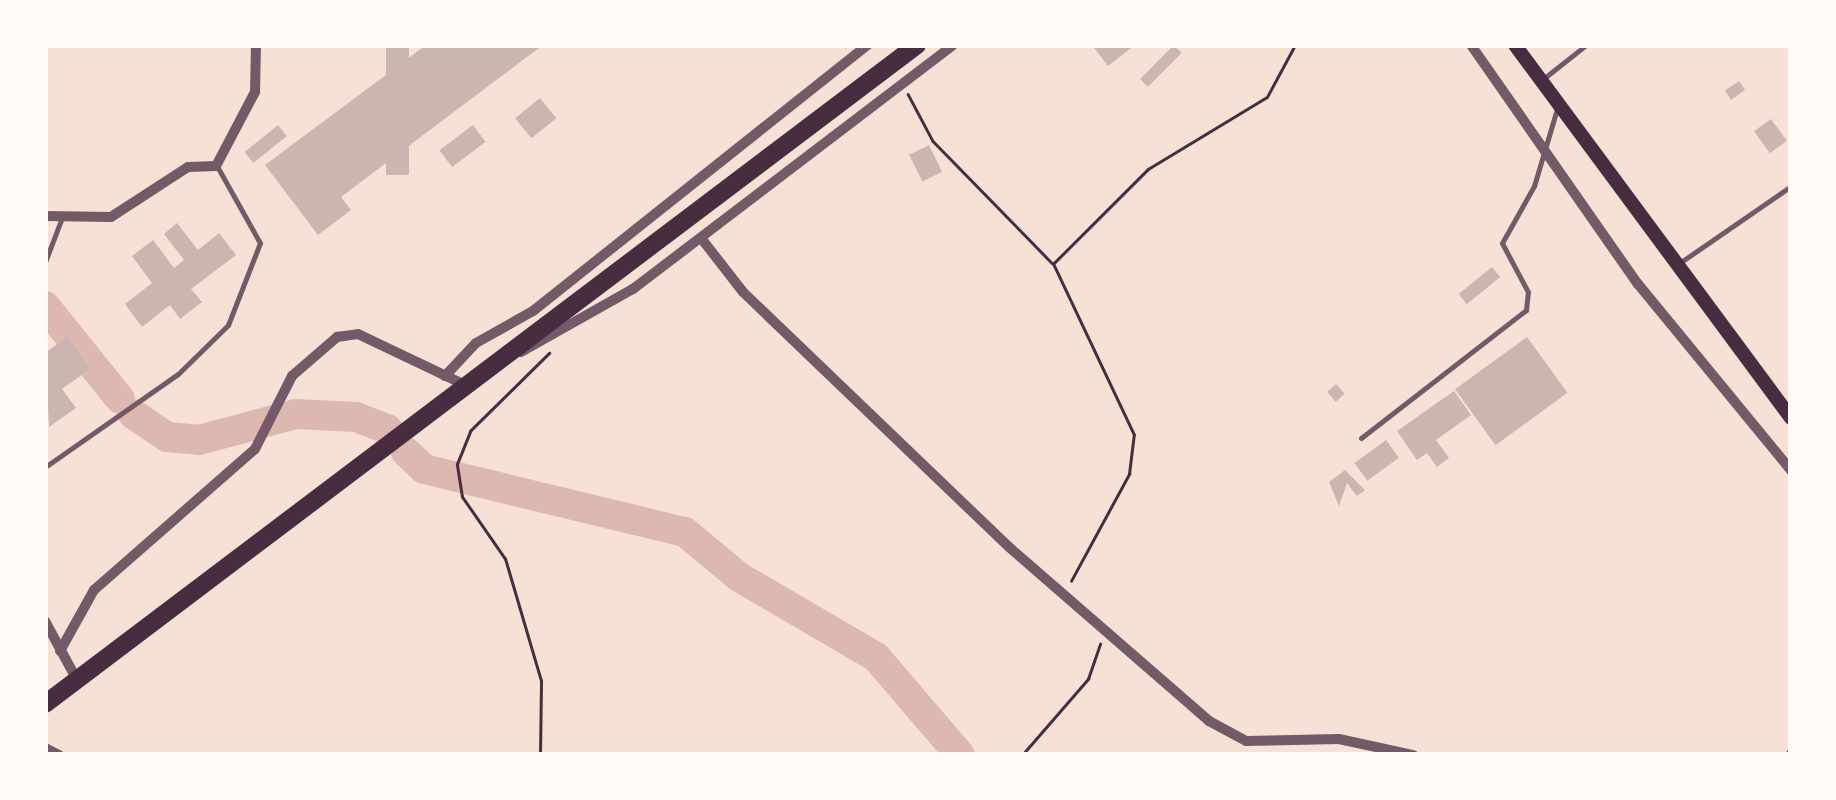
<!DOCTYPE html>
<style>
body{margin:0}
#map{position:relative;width:1836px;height:800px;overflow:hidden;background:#f7e1d7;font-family:Montserrat,sans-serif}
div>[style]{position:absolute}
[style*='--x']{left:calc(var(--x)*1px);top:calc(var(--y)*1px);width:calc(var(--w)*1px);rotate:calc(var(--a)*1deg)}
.river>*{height:30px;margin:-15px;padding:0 15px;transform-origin:15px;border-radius:15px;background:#dcb8b0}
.building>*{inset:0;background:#ccb4b1;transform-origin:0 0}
.path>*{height:2.5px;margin:-1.25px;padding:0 1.25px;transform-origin:1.25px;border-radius:1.25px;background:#4a2c40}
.service>*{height:5px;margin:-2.5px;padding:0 2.5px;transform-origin:2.5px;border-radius:2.5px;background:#755966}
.minor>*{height:10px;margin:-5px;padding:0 5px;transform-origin:5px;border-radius:5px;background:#755966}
.secondary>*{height:14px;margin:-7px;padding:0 7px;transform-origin:7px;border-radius:7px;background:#4a2c40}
.trunk>*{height:18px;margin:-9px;padding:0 9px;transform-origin:9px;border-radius:9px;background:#4a2c40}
span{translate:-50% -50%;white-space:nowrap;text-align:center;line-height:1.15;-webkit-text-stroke:8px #fffaf5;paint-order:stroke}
.frame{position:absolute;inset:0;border:48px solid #fffaf5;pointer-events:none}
</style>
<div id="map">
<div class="river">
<div style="--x:45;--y:306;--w:119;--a:51.1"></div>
<div style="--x:133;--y:414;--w:41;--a:34.1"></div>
<div style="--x:167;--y:437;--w:32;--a:5"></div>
<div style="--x:199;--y:440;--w:100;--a:-15"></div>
<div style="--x:296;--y:414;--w:60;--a:2.9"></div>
<div style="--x:356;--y:417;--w:34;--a:21"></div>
<div style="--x:406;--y:452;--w:25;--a:43"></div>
<div style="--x:424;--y:469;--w:268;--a:13.6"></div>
<div style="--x:685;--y:532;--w:70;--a:39.8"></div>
<div style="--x:739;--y:577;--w:159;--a:30.3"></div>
<div style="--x:876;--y:657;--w:129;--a:49.4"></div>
</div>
<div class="building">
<div style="left:386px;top:45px;width:23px;height:130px"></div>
<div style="clip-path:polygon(426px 45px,543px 45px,341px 197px,351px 210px,318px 235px,265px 165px)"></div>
<div style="clip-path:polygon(1092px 45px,1135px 45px,1108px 66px)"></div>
<div style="left:1174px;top:45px;width:11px;height:48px;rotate:45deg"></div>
<div style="left:1739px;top:81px;width:11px;height:17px;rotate:56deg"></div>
<div style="left:540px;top:98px;width:26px;height:32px;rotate:51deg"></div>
<div style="left:1771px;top:119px;width:27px;height:21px;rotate:54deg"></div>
<div style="left:278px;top:125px;width:14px;height:43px;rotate:51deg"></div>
<div style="left:473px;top:125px;width:21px;height:42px;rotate:53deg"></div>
<div style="left:929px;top:145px;width:30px;height:22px;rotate:64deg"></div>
<div style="clip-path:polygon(177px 223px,198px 250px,219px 233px,236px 255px,191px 289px,202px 302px,180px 319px,170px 305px,142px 327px,125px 304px,152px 283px,132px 256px,153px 240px,174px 268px,184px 260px,164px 234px)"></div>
<div style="left:1492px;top:267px;width:13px;height:43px;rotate:51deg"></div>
<div style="clip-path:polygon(68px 336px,90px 369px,62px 389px,76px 408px,49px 427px,45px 353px)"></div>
<div style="left:1527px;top:337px;width:69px;height:89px;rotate:54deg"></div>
<div style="left:1336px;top:384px;width:13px;height:12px;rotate:48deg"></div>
<div style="clip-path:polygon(1454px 391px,1471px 415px,1436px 440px,1449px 458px,1437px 467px,1427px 453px,1417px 460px,1397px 431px)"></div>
<div style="left:1386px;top:440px;width:22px;height:39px;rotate:54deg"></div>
<div style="clip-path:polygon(1345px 470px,1365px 490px,1357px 496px,1347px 483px,1339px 506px,1329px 482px)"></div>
</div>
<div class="path">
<div style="--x:908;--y:94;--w:53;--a:62"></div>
<div style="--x:933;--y:141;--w:170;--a:45.7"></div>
<div style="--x:1071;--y:581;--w:122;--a:-61.5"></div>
<div style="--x:1129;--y:474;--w:39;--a:-83"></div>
<div style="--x:1134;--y:435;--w:189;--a:-115.3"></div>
<div style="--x:1053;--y:264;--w:134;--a:-45"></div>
<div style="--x:1148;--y:169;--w:139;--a:-31.2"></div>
<div style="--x:1267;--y:97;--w:59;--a:-61.7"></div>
<div style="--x:540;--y:755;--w:74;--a:-89.2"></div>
<div style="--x:541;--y:681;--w:127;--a:-106.4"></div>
<div style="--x:505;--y:559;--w:75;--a:-124.7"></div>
<div style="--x:462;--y:497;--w:33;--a:-99"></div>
<div style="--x:457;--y:464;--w:35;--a:-68"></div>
<div style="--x:470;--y:431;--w:111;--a:-44.6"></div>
<div style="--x:1022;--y:755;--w:101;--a:-49"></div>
<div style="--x:1088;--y:679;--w:37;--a:-71"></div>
</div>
<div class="service">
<div style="--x:1543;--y:79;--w:55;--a:-38.3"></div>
<div style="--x:45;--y:262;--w:45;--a:-69.1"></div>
<div style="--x:1678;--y:264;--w:137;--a:-34.6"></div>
<div style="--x:1361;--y:438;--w:209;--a:-37.8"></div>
<div style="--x:1526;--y:310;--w:18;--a:-84"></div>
<div style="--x:1528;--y:292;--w:55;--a:-118"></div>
<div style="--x:1502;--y:243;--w:65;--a:-60.7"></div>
<div style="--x:1534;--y:186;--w:80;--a:-73.4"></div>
<div style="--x:45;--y:467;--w:162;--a:-35"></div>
<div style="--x:178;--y:374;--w:70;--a:-44.4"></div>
<div style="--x:228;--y:325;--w:88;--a:-68.7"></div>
<div style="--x:260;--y:243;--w:86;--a:-119.2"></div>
</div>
<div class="minor">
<div style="--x:1471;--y:45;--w:292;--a:55.1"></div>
<div style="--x:1638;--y:284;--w:241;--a:50.6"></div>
<div style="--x:45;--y:216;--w:66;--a:0.9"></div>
<div style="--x:111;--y:217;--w:92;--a:-33"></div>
<div style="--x:188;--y:167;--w:28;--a:-2"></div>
<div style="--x:216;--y:166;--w:84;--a:-62.2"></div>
<div style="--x:255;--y:92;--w:47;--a:-88.8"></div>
<div style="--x:701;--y:238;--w:68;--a:52.1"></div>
<div style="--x:743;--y:292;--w:368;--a:43.8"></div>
<div style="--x:1009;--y:547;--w:265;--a:41"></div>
<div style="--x:1209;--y:721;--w:42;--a:28.4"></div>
<div style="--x:1246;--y:741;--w:93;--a:-1.2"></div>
<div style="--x:1339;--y:739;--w:76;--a:12.2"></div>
<div style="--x:521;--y:352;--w:129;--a:-29.4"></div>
<div style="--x:633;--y:289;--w:402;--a:-37.3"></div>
<div style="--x:445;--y:376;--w:45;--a:-46.8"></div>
<div style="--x:476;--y:343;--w:65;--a:-29.3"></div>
<div style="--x:533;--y:311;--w:428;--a:-38.5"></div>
<div style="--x:45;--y:621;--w:67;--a:61.5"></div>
<div style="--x:60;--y:651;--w:70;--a:-60.9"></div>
<div style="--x:94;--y:590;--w:214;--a:-41.2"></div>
<div style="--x:255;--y:449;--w:82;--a:-63.1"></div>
<div style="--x:292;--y:376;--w:60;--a:-40.9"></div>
<div style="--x:337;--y:337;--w:21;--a:-8"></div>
<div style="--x:358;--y:334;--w:121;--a:25.5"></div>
<div style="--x:45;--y:748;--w:16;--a:27"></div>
<div style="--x:1791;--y:755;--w:1;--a:-90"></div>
</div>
<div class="secondary">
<div style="--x:1515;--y:45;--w:464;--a:53.5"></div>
</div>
<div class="trunk">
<div style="--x:45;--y:704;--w:1093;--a:-37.08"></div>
</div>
<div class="frame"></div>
</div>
